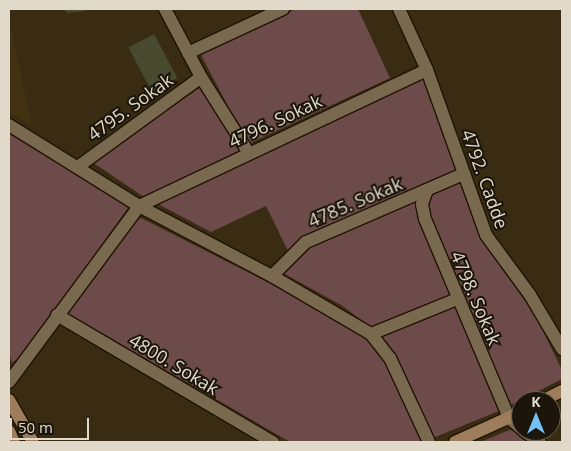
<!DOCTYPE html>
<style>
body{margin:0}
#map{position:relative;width:571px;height:451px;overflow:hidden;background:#392c13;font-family:"Open Sans",sans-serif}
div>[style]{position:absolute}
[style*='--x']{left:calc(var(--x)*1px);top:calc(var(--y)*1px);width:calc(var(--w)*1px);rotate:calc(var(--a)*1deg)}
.built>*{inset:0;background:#423211}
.green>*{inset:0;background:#6c4b4a}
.building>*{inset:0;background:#474a2f;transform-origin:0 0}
.roads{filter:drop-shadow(1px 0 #201400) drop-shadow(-1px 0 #201400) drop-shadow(0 1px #201400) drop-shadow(0 -1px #201400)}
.street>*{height:12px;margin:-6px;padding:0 6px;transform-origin:6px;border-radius:6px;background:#796a4f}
.secondary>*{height:12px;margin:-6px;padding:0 6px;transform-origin:6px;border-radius:6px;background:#9e7d5c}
span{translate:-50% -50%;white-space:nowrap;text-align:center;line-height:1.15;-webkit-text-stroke:4px #1b150b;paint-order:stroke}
.street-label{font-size:18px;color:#e1d9ca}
.frame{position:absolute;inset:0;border:10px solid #e1d9ca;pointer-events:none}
.north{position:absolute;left:511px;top:391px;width:50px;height:50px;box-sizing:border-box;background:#1b150b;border:1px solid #6a6357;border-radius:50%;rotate:0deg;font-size:14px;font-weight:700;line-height:20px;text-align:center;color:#e1d9ca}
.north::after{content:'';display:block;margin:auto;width:18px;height:22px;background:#73c1f6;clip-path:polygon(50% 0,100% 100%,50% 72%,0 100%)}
.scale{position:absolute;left:10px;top:418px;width:79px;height:22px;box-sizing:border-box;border:2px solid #e1d9ca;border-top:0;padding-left:6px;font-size:15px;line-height:18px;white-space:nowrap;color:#e1d9ca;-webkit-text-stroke:4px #1b150b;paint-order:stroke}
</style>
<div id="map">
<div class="built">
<div style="clip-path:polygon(9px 21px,18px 59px,32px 126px,9px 112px)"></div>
</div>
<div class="green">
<div style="clip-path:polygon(296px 9px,358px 9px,390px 78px,248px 144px,201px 55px)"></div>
<div style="clip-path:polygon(425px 78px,459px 172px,342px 220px,288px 251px,266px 206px,211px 232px,156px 203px,382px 93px)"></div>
<div style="clip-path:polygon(201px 87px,242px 150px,144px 197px,95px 164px,101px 156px)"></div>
<div style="clip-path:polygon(9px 134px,130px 205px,25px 352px,12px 363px,9px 352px)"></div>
<div style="clip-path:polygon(463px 179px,497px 261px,535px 315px,562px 370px,562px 379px,511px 405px,425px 213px,431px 192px)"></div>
<div style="clip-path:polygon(420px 195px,419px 213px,450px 295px,448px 300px,375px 330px,341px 305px,281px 272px,306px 247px)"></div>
<div style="clip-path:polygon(141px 218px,340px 319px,368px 340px,382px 357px,418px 423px,422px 442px,290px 442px,67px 313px,132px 224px)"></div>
<div style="clip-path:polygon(455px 303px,501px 410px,433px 438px,388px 343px,378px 333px)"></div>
<div style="clip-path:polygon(509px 430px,515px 431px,531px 442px,481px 442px)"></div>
</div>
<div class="building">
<div style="clip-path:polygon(64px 9px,85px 9px,85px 11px,67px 13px)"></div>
<div style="left:154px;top:34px;width:50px;height:29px;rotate:62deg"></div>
</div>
<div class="roads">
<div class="street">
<div style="--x:165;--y:9;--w:77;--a:62.1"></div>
<div style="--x:201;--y:77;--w:89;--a:57.9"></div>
<div style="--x:399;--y:9;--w:67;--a:65.3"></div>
<div style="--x:427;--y:70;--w:175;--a:70.3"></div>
<div style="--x:486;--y:235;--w:74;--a:53.7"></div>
<div style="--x:530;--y:295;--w:63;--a:59.3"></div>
<div style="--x:188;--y:53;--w:105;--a:-24.9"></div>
<div style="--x:9;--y:125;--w:153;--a:31.9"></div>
<div style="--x:139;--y:206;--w:150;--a:27.8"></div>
<div style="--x:272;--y:276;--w:115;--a:30.4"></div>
<div style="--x:371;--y:334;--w:31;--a:52"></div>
<div style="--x:390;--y:358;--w:93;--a:65.1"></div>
<div style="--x:79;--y:166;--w:151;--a:-36.1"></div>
<div style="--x:427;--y:190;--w:15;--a:110"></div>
<div style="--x:422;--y:204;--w:15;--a:79"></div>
<div style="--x:425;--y:219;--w:216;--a:67.1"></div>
<div style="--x:509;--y:418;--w:16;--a:40"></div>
<div style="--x:272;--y:276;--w:48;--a:-45"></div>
<div style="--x:306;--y:242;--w:171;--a:-23.4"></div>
<div style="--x:57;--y:315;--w:251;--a:30.5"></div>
<div style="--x:371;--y:334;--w:93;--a:-22.1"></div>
<div style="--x:9;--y:382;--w:219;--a:-53.5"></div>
<div style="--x:139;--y:206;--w:318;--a:-25.3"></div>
<div style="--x:524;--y:431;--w:19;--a:35"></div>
</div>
<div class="secondary">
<div style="--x:9;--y:400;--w:48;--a:60.3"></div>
<div style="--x:542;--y:401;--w:22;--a:-27"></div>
<div style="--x:9;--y:431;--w:12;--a:66"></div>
<div style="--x:455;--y:442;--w:72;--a:-24.4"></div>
</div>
</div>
<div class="street-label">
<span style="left:130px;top:107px;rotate:-36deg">4795. Sokak</span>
<span style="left:275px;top:121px;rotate:-25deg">4796. Sokak</span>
<span style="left:485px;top:179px;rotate:70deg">4792. Cadde</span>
<span style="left:355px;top:202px;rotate:-23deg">4785. Sokak</span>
<span style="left:476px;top:298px;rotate:67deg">4798. Sokak</span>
<span style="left:174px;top:364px;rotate:31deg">4800. Sokak</span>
</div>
<div class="frame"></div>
<div class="north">K</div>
<div class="scale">50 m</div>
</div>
